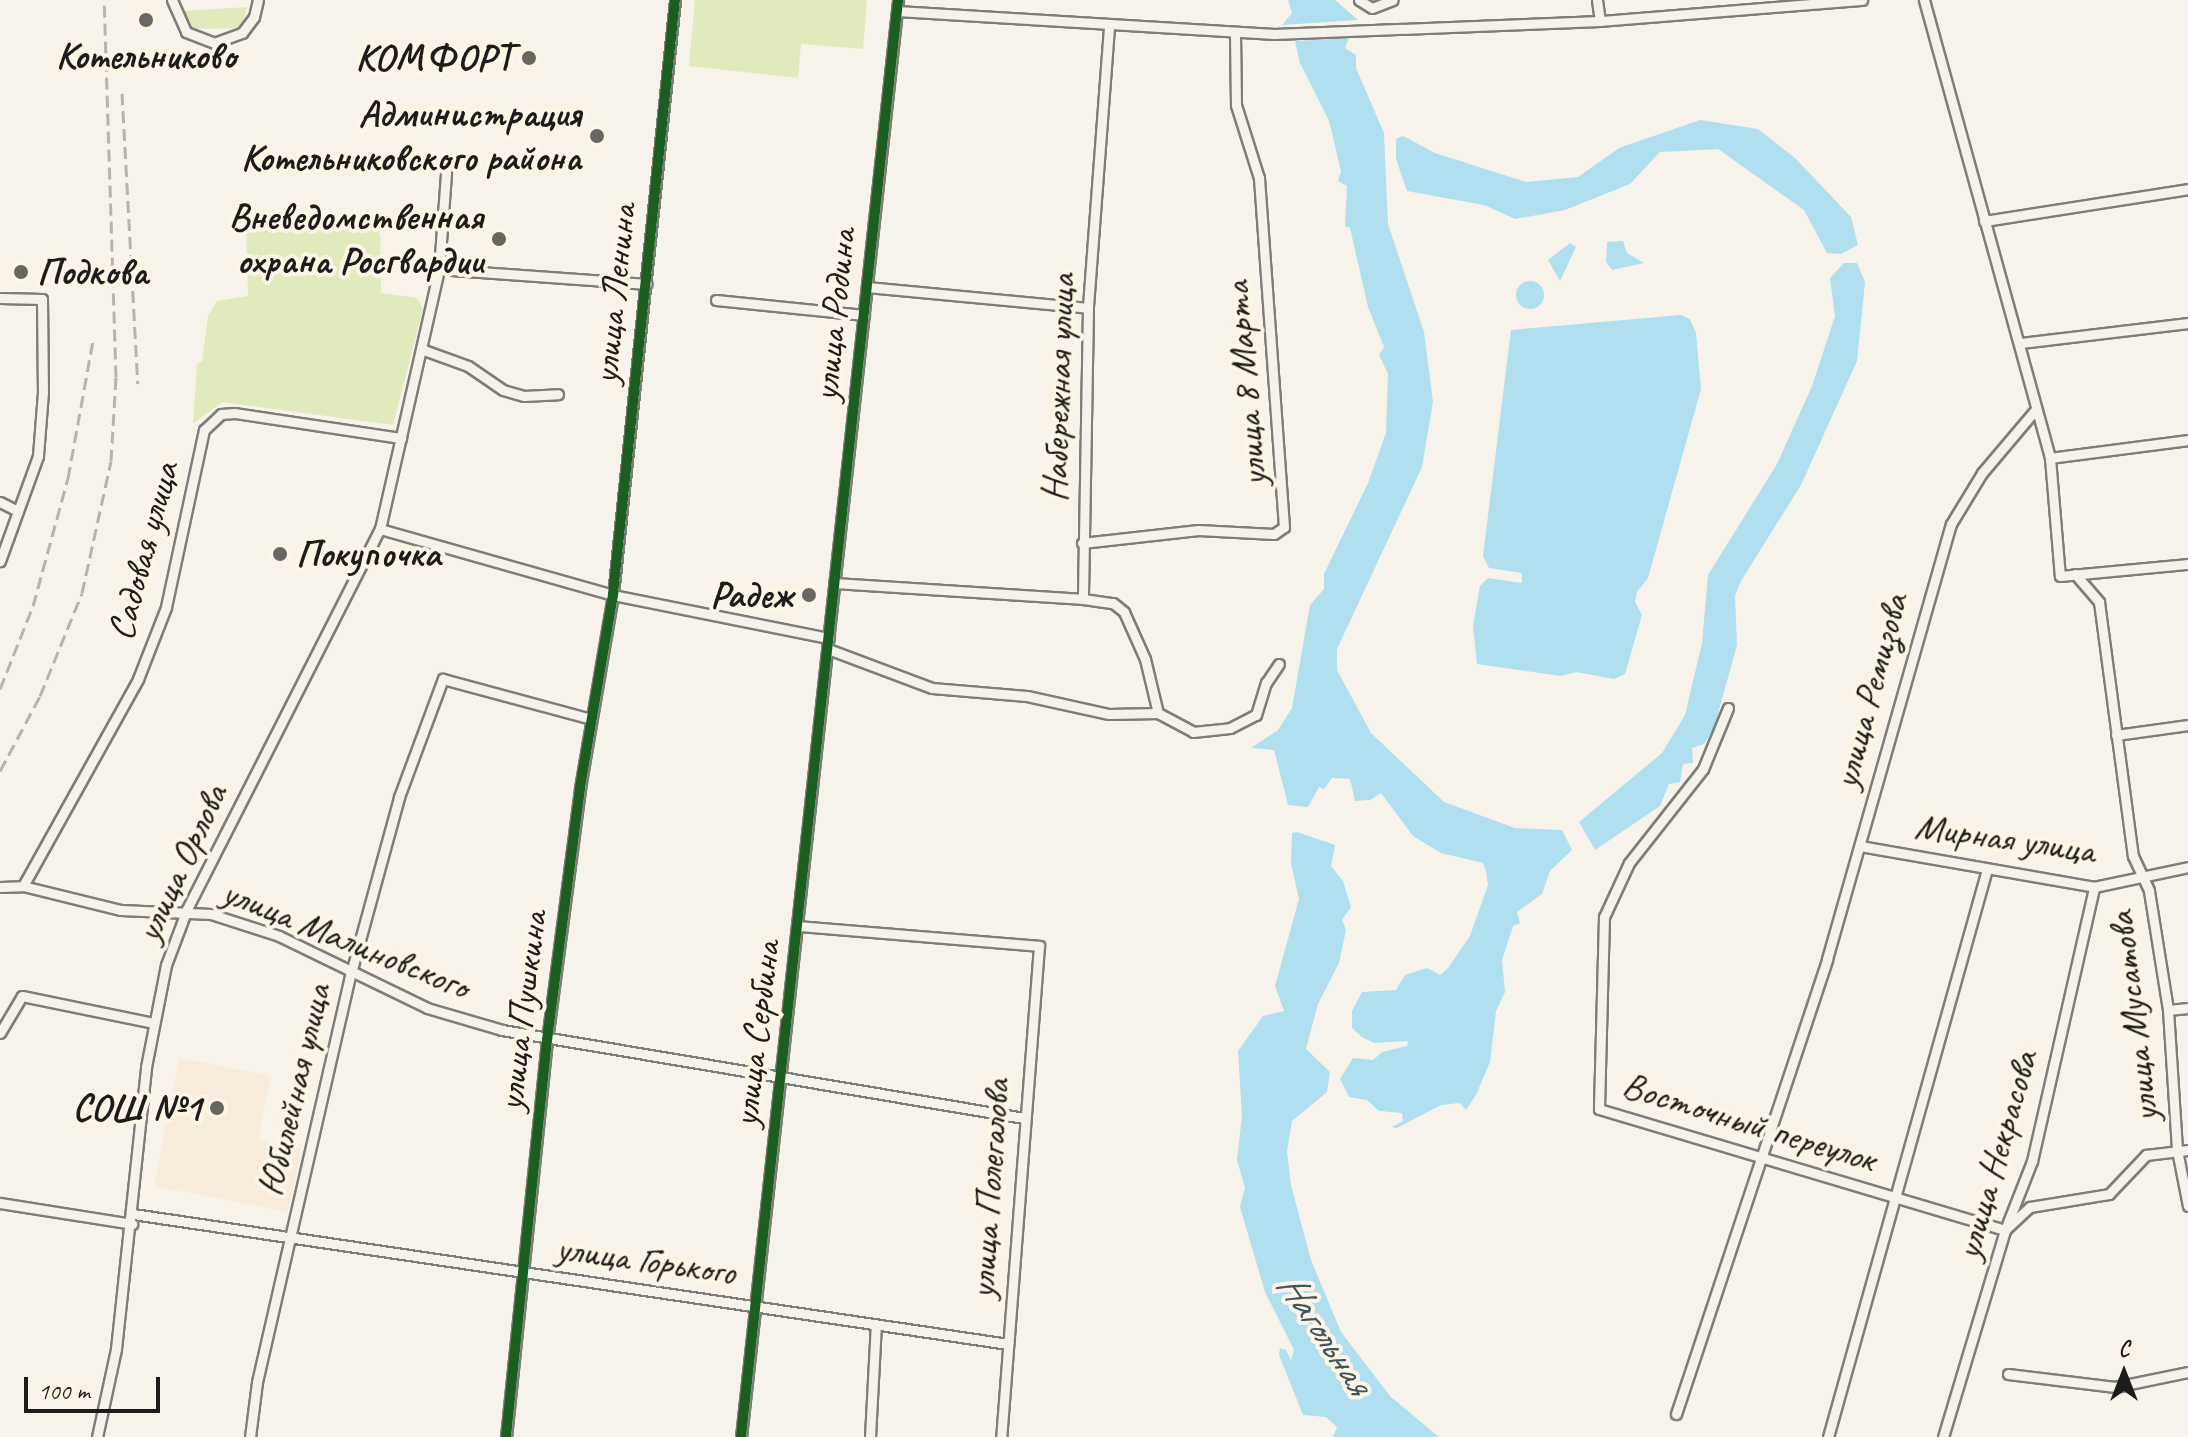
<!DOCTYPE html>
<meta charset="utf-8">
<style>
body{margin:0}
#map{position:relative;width:2188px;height:1437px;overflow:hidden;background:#f7f3ea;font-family:Caveat,sans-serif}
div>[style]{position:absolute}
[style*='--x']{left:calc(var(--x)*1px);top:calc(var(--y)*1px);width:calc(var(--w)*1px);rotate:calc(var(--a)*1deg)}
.built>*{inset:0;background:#f7ebdb}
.green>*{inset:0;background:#e0eabc}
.water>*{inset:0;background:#b0dff0}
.round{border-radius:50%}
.roads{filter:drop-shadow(2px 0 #7f7d79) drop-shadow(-2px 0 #7f7d79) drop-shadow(0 2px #7f7d79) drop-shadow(0 -2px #7f7d79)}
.minor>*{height:9px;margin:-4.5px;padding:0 4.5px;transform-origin:4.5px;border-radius:4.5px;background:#f5f2ec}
.rail>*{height:3px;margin-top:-1.5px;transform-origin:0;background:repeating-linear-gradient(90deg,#b6b4af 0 12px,transparent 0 18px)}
.cycleway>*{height:10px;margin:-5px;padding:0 5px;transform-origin:5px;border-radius:5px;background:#1b5e20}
.dots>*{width:22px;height:22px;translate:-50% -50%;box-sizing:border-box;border:4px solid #fcf5e5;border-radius:50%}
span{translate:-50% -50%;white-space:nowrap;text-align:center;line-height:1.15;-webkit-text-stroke:8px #fcf5e5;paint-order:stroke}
.poi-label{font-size:38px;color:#1c1c1c;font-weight:700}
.right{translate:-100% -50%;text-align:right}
.left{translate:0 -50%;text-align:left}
.street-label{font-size:38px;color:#1c1c1c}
.water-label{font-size:40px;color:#3f545c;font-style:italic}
.north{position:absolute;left:2084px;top:1333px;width:80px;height:80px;-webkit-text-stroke:6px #fcf5e5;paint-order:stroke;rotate:0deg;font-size:22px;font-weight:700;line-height:32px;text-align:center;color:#1c1c1c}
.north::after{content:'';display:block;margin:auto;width:28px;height:36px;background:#1c1c1c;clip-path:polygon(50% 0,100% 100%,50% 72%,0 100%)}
.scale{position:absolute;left:24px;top:1377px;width:136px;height:36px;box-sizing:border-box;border:4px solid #1c1c1c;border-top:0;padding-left:10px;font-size:24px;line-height:28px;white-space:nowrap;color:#1c1c1c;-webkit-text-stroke:6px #fcf5e5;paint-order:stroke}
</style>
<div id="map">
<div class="built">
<div style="clip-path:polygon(179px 1058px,271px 1076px,258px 1140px,301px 1149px,288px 1212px,154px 1186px)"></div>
</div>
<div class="green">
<div style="clip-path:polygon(695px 0,867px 0,863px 49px,801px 44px,798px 78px,689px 66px)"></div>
<div style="clip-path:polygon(247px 7px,242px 28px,194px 29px,184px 11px)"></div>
<div style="clip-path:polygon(380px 220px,381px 293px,417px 298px,423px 309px,393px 425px,222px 402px,193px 424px,197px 364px,202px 361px,208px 316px,217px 301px,248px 296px,246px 223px)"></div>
</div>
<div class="water">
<div style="clip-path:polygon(1288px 0,1335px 0,1358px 20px,1282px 25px,1292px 13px)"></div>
<div style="clip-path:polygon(1349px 38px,1345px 48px,1356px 55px,1356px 68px,1384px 133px,1388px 224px,1424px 332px,1433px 402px,1422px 467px,1337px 649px,1337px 670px,1371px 733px,1444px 802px,1515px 828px,1562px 830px,1572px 850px,1550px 871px,1542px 894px,1517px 912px,1520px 923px,1513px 926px,1502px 960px,1505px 992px,1496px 1011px,1490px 1062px,1476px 1095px,1466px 1110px,1460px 1103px,1441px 1105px,1397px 1128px,1392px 1127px,1403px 1121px,1402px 1113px,1379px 1111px,1367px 1100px,1349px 1097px,1340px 1079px,1353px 1058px,1373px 1060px,1382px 1052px,1407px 1046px,1408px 1041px,1374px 1043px,1362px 1037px,1352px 1028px,1352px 1011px,1362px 992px,1396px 990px,1405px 975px,1427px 968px,1440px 975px,1448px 968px,1470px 936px,1488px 885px,1486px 871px,1483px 863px,1441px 853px,1413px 836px,1381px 793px,1370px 800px,1355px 801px,1350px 779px,1332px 778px,1324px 789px,1319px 787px,1308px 807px,1288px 805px,1274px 750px,1251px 748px,1278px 730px,1292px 708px,1310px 605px,1324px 589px,1324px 574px,1368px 483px,1386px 433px,1388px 374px,1379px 355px,1384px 347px,1368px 307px,1350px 228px,1345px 226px,1347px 186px,1338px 181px,1341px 171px,1329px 121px,1300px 63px,1295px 41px)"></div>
<div style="clip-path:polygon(1700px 120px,1758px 129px,1795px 158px,1851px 217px,1858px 245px,1841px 254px,1827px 253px,1804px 210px,1718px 149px,1660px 152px,1630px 184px,1565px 210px,1515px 219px,1484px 205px,1407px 191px,1396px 159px,1396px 139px,1403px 136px,1435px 153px,1526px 182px,1578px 177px,1619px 148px)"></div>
<div style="clip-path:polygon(1623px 241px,1627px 253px,1644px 263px,1612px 270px,1606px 262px,1607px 242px)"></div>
<div style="clip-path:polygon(1570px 243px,1576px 247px,1560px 281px,1548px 260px)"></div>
<div style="clip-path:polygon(1844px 263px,1857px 263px,1865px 282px,1857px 361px,1801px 485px,1741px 581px,1735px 596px,1737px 645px,1714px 728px,1704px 744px,1692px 748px,1693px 763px,1683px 764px,1680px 782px,1669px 784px,1660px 806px,1595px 850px,1579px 822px,1662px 753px,1685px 715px,1702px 643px,1708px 575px,1777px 464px,1812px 386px,1835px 316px,1830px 278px)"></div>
<div class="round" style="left:1516px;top:281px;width:28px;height:28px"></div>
<div style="clip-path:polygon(1681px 315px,1690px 319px,1696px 333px,1701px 389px,1648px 578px,1637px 592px,1635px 602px,1642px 615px,1625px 674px,1614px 679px,1576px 672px,1561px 676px,1477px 664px,1473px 626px,1480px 586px,1488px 578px,1522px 583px,1522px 573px,1489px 568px,1483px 556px,1511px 330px)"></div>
<div style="clip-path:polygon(1297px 832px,1335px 845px,1331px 866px,1343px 881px,1351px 907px,1342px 920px,1346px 930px,1339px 963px,1318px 1004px,1306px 1049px,1330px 1072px,1327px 1092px,1292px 1121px,1287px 1151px,1291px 1185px,1311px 1260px,1341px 1332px,1390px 1396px,1439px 1437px,1333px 1437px,1337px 1427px,1326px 1417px,1303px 1415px,1279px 1355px,1280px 1348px,1286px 1350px,1291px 1360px,1294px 1350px,1265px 1292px,1240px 1207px,1245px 1188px,1237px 1160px,1242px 1115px,1238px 1051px,1263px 1016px,1284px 1011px,1275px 986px,1299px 899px,1291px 863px,1292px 833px)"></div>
</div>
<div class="roads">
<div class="minor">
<div style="--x:172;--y:0;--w:35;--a:66"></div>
<div style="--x:186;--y:32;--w:30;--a:21"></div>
<div style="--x:214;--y:43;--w:30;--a:-20"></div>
<div style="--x:242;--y:33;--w:20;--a:-53"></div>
<div style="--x:254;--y:17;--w:17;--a:-77"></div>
<div style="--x:1359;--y:0;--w:15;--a:32"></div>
<div style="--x:1372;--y:8;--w:22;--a:-21"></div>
<div style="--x:1597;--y:0;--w:21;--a:82"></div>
<div style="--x:1924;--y:0;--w:475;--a:74.6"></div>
<div style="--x:2050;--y:458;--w:118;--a:85.2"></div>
<div style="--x:2060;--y:576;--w:129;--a:-5.4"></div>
<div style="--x:897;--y:11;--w:378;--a:3.5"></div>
<div style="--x:1274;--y:34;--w:326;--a:-2.3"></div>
<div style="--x:1600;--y:21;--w:263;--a:-4.6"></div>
<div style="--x:1109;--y:27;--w:282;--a:94.3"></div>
<div style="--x:1088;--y:308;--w:291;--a:91"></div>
<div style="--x:1083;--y:599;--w:30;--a:8"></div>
<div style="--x:1113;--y:603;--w:14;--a:39"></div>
<div style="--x:1124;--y:612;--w:51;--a:65.9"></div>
<div style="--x:1145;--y:659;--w:56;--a:76.5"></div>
<div style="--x:1984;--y:221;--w:206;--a:-8.9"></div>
<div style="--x:439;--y:269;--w:208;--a:4.1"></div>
<div style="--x:867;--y:287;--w:222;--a:5.4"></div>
<div style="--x:0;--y:298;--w:42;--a:1.4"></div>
<div style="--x:42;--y:299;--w:93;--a:89.4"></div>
<div style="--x:43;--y:392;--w:64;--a:94.5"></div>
<div style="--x:38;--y:456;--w:112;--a:109.9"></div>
<div style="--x:716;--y:300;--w:149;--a:5.8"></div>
<div style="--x:2021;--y:343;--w:168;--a:-6.8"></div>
<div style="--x:421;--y:349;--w:50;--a:19.9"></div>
<div style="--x:468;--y:366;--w:42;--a:34.4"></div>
<div style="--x:503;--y:390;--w:22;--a:16"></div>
<div style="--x:524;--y:396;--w:34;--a:-3"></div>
<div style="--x:2050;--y:458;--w:139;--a:-7.4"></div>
<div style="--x:0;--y:502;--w:20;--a:27"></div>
<div style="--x:380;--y:529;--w:242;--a:15.8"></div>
<div style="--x:613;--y:595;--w:220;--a:11.3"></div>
<div style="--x:1082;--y:543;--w:117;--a:-6.4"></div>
<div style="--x:1198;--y:530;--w:76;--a:3"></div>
<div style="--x:1274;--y:534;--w:12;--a:-35"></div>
<div style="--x:1284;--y:527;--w:350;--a:-94.1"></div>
<div style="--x:1259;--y:178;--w:77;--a:-107.5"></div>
<div style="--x:1236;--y:105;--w:71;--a:-90.8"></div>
<div style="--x:2075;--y:574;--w:37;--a:49"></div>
<div style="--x:2099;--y:602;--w:256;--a:82.4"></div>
<div style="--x:2133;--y:856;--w:38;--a:65"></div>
<div style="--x:2149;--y:891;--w:121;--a:80.9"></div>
<div style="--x:2168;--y:1010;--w:140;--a:86.3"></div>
<div style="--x:2177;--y:1150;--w:57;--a:78.9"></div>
<div style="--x:835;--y:583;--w:249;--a:3.7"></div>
<div style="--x:828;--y:649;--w:111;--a:20.6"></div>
<div style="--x:932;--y:688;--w:95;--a:4.8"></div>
<div style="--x:1027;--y:696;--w:84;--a:12.4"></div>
<div style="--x:1109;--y:714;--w:49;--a:-1.2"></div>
<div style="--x:1158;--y:713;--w:40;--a:28"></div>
<div style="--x:1193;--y:732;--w:37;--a:-6"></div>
<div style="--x:1230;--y:728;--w:29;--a:-27"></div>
<div style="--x:1256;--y:715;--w:34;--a:-73"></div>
<div style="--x:1266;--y:683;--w:23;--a:-56"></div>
<div style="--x:1728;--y:708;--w:66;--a:112.3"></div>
<div style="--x:1703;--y:769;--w:120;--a:128.2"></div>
<div style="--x:1629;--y:863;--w:60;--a:114.8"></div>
<div style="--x:1604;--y:917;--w:192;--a:91.5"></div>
<div style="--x:1599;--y:1109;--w:424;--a:16.6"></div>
<div style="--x:2005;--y:1230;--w:34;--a:-43"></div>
<div style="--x:2030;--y:1207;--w:80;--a:-9.3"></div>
<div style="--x:2109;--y:1194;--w:54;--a:-46.5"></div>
<div style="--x:2146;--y:1155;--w:42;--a:-6.8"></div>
<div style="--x:2116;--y:735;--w:73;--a:-7.9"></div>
<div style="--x:1860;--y:846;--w:238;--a:9.9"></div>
<div style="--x:2094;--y:887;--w:96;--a:-12"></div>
<div style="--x:23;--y:886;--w:237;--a:-60.9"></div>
<div style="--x:138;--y:679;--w:77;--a:-68.7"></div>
<div style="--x:166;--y:607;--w:181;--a:-77.9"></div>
<div style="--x:204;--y:430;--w:23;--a:-43"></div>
<div style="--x:221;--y:414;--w:14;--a:-4"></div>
<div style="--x:235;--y:413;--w:168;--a:8.6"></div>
<div style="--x:0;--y:887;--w:23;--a:-2"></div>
<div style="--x:23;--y:886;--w:101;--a:13.8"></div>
<div style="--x:121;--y:910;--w:90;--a:2.5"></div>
<div style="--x:211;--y:914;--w:71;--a:17.9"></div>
<div style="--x:279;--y:936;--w:165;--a:25.9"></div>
<div style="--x:427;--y:1008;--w:78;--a:16.3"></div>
<div style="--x:502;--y:1030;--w:529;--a:9.57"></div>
<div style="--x:798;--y:926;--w:242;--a:4.7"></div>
<div style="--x:1039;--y:946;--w:492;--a:94.4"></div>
<div style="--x:2168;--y:1010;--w:20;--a:-6"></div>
<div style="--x:0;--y:1033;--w:43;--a:-59.3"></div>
<div style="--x:22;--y:996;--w:135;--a:11.6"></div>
<div style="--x:0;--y:1203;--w:134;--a:9"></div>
<div style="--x:133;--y:1214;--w:885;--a:8.45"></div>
<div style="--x:2008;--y:1374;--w:108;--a:6.9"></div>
<div style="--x:2115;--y:1387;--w:75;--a:-11.6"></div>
<div style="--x:1676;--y:1414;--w:479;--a:-71.6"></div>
<div style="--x:1827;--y:959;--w:452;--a:-74.1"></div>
<div style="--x:1951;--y:524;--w:60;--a:-58.7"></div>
<div style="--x:1982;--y:473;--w:84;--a:-49.8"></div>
<div style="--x:97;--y:1437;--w:90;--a:-77.8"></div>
<div style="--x:116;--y:1349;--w:284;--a:-83.9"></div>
<div style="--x:146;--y:1067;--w:104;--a:-78.9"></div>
<div style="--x:166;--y:965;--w:60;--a:-69.4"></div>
<div style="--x:187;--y:909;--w:426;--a:-63.1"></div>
<div style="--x:380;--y:529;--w:267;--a:-77.2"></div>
<div style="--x:439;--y:269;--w:110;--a:-85.8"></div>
<div style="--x:250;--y:1437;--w:55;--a:-82.7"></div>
<div style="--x:257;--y:1382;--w:420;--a:-77.1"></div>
<div style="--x:351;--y:973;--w:182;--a:-74.7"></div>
<div style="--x:399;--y:797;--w:126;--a:-69.6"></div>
<div style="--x:443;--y:679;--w:153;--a:15.1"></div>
<div style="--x:506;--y:1437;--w:399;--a:-84.1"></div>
<div style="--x:547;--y:1040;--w:254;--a:-82.5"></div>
<div style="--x:580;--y:788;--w:196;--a:-80.3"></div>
<div style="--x:613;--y:595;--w:598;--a:-84.05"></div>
<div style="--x:741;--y:1437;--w:1446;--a:-83.76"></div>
<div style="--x:870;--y:1437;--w:113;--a:-87"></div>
<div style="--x:1828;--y:1437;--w:590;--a:-74.36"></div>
<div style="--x:1943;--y:1437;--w:216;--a:-73.3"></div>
<div style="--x:2005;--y:1230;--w:74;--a:-68.6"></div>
<div style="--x:2032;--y:1161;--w:281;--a:-77.2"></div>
</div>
</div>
<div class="rail">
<div style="--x:122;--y:93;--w:291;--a:86.9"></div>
<div style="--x:0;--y:689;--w:89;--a:-68.3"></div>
<div style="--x:33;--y:606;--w:133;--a:-74.7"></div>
<div style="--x:68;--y:478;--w:139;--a:-79.7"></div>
<div style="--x:0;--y:771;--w:85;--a:-61.9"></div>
<div style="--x:40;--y:696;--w:111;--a:-67.8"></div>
<div style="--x:82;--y:593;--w:135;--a:-77.6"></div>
<div style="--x:111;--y:461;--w:84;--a:-86.6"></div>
<div style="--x:116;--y:377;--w:377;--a:-91.8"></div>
</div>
<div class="cycleway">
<div style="--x:506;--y:1437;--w:399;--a:-84.1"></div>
<div style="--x:547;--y:1040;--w:254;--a:-82.5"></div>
<div style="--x:580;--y:788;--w:196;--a:-80.3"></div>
<div style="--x:613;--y:595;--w:598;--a:-84.05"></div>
<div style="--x:741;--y:1437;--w:1446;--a:-83.76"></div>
</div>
<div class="dots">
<div style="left:146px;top:20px;background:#696764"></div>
<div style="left:529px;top:58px;background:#696764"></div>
<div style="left:597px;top:136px;background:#696764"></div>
<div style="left:499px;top:239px;background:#696764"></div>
<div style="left:21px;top:272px;background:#696764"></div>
<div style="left:280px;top:554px;background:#696764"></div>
<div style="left:809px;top:595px;background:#696764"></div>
<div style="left:217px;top:1108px;background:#696764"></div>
</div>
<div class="poi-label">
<span style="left:146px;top:56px">Котельниково</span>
<span class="right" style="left:513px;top:58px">КОМФОРТ</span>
<span class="right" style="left:581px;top:136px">Администрация<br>Котельниковского района</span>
<span class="right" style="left:483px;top:239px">Вневедомственная<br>охрана Росгвардии</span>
<span class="left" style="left:37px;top:272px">Подкова</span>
<span class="left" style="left:296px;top:554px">Покупочка</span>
<span class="right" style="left:793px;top:595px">Радеж</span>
<span class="right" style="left:201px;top:1108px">СОШ №1</span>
</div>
<div class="street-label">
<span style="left:614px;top:294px;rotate:-84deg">улица Ленина</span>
<span style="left:834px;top:315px;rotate:-84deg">улица Родина</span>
<span style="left:1245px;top:384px;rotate:-95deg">улица 8 Марта</span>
<span style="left:1058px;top:388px;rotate:-88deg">Набережная улица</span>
<span style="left:143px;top:551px;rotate:-75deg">Садовая улица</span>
<span style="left:1870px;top:691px;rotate:-75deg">улица Ремизова</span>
<span style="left:2005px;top:838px;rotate:8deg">Мирная улица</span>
<span style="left:181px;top:863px;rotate:-65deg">улица Орлова</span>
<span style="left:346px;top:939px;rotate:22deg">улица Малиновского</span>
<span style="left:522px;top:1011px;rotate:-83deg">улица Пушкина</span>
<span style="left:2133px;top:1017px;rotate:-97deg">улица Мусатова</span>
<span style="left:756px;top:1034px;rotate:-83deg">улица Сербина</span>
<span style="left:294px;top:1090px;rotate:-77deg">Юбилейная улица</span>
<span style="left:1749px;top:1122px;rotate:17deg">Восточный переулок</span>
<span style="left:1996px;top:1155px;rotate:-74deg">улица Некрасова</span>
<span style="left:989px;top:1189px;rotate:-86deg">улица Полегалова</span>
<span style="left:646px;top:1260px;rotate:8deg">улица Горького</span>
</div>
<div class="water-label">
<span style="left:1325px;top:1333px;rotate:56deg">Нагольная</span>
</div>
<div class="north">С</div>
<div class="scale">100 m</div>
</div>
